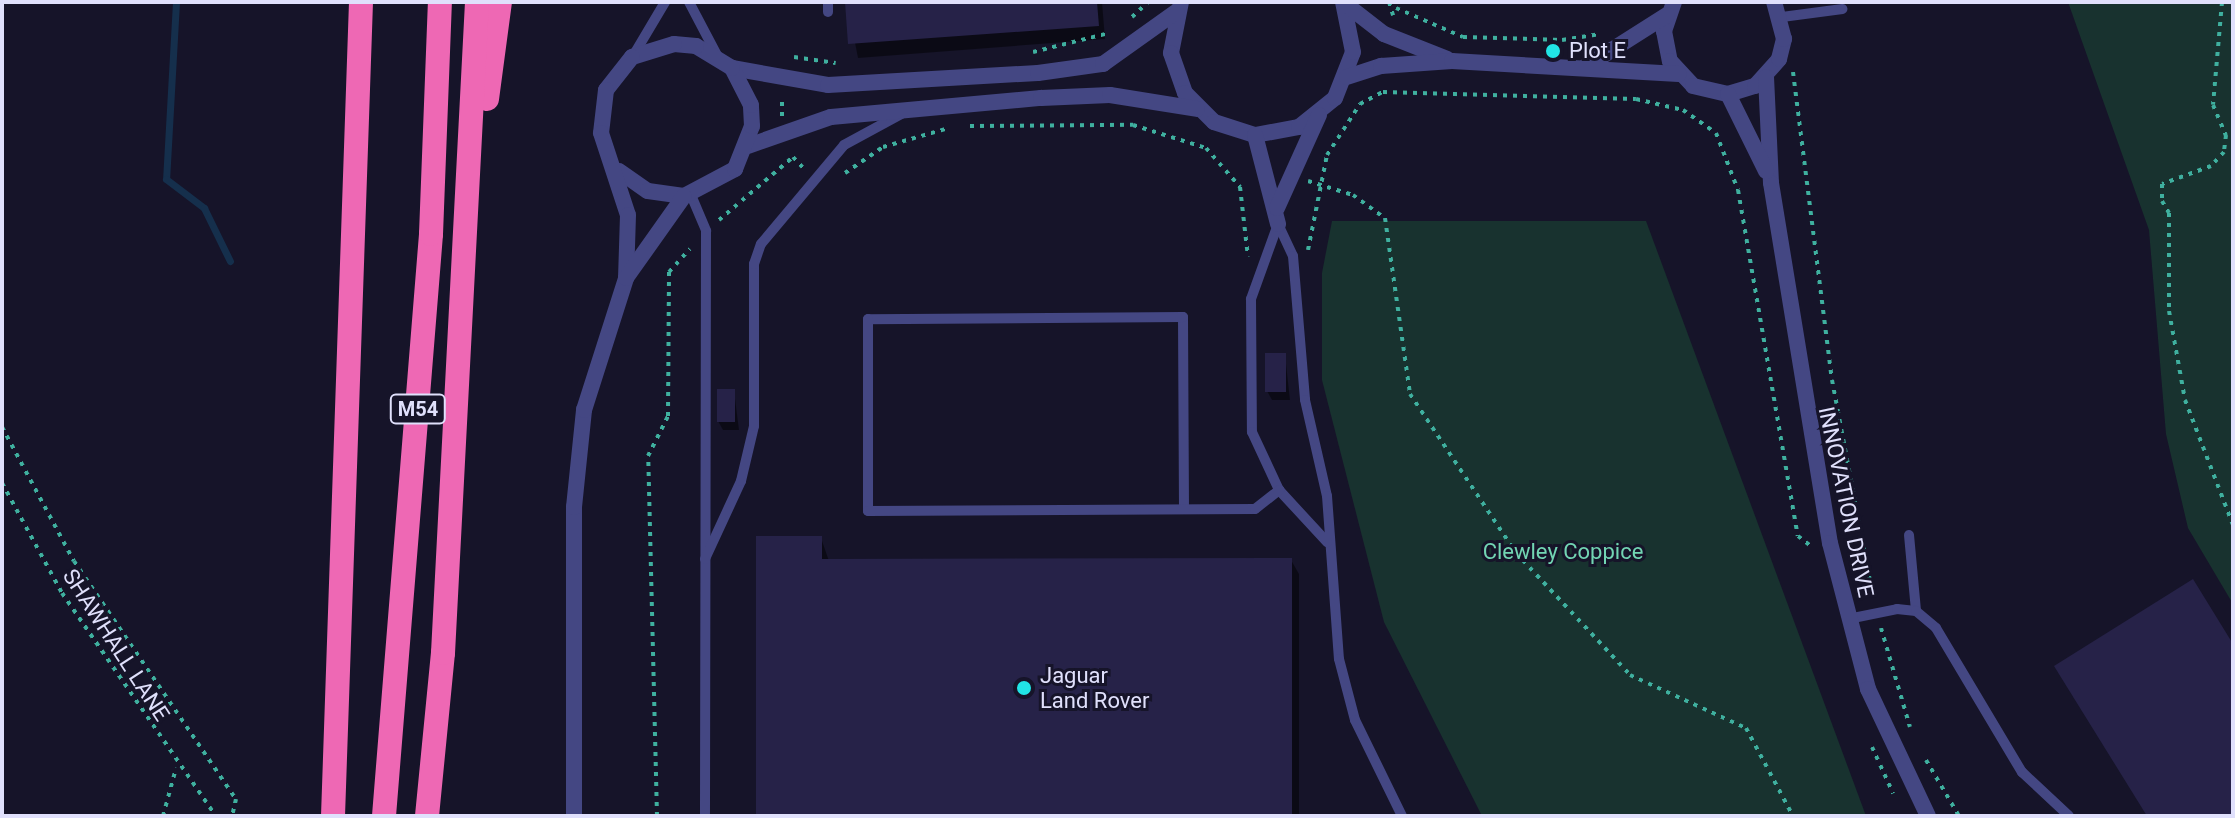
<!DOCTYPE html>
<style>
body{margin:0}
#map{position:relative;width:2235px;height:818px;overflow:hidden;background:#161429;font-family:Roboto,sans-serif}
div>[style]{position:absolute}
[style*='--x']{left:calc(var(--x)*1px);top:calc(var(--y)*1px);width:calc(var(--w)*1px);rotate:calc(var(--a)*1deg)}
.green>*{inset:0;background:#18322f}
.shadow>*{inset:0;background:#0007}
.stream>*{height:7px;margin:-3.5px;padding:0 3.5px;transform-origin:3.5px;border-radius:3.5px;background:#152f4c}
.building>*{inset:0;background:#262248;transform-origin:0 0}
.path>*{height:4px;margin-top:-2px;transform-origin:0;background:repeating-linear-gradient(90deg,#3fb09f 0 4px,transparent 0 10px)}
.lane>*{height:10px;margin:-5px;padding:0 5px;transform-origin:5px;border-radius:5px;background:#444783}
.street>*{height:16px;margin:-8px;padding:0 8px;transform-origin:8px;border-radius:8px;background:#444783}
.highway>*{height:24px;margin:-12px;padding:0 12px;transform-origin:12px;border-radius:12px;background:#ee68b4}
.dots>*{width:22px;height:22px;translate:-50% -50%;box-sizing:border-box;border:4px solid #161429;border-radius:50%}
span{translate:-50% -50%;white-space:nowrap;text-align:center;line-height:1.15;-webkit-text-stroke:6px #161429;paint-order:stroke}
.shield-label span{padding:2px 6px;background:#161429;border:2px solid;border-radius:6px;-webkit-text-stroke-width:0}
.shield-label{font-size:20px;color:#e0e0fc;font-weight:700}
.poi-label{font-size:22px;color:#e0e0fc}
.left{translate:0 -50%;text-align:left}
.street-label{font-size:22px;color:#e0e0fc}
.park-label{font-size:22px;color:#72d5b3}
.frame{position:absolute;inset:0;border:4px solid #e0e0fc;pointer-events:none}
</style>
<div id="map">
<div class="green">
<div style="clip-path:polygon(2068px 2px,2233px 2px,2233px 604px,2188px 528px,2166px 434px,2149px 230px)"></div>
<div style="clip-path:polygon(1332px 221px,1646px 221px,1866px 816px,1482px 816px,1384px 622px,1322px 380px,1322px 273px)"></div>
</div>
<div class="shadow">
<div style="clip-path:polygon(847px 2px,1102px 2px,1105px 39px,858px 58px)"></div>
<div style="clip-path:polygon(1285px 355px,1290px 400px,1272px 400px,1267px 391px)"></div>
<div style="clip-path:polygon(734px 391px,739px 430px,723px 430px,718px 421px)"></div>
<div style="clip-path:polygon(821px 538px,829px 561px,1291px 560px,1299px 574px,1299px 816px,758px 816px)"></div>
</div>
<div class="stream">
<div style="--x:176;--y:2;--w:177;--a:93.2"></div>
<div style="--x:166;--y:179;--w:48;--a:37.3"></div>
<div style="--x:204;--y:208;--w:59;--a:63.9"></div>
</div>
<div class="building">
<div style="clip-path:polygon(845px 2px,1097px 2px,1099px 26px,848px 44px)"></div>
<div style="left:1265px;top:353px;width:21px;height:39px"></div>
<div style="left:717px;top:389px;width:18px;height:33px"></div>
<div style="clip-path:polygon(756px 536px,822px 536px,822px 559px,1292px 558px,1292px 816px,756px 816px)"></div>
<div style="clip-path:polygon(2193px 579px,2233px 644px,2233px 816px,2147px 816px,2054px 666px)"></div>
</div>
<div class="path">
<div style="--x:1389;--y:2;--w:14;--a:73"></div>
<div style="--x:2222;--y:2;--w:103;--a:95"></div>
<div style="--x:2213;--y:105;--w:33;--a:67"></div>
<div style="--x:2226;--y:135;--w:17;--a:97"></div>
<div style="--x:2224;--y:152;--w:19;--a:133"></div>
<div style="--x:2211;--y:166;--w:52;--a:159.8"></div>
<div style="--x:2162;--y:184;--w:17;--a:90"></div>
<div style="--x:2162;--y:201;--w:14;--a:60"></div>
<div style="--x:2169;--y:213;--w:98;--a:90"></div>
<div style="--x:2169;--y:311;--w:90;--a:79.8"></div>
<div style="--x:2185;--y:400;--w:134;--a:69"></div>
<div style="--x:1396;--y:8;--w:73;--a:23.4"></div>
<div style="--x:1463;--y:37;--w:99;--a:1.7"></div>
<div style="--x:1562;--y:40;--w:37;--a:-9"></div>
<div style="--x:1132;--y:17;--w:22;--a:-43"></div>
<div style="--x:1033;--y:52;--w:78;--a:-14"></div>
<div style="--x:794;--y:57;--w:42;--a:8.1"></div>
<div style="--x:1793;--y:72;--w:310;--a:82.8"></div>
<div style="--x:1832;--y:380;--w:220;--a:79.3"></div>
<div style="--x:782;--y:116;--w:19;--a:-90"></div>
<div style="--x:970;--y:126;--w:163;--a:-0.4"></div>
<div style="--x:1133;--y:125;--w:77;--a:17.5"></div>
<div style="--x:1206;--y:148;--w:52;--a:48.9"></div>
<div style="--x:1240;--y:187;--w:70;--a:83.5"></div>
<div style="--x:845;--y:173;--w:46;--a:-34.4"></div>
<div style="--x:883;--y:147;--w:69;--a:-16.1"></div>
<div style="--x:1308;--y:181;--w:47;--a:17.3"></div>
<div style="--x:1353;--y:195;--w:39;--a:36"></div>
<div style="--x:1385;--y:218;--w:178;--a:81.9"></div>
<div style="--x:1410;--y:394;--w:191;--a:56.3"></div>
<div style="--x:1516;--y:553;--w:167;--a:46.9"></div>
<div style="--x:1630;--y:675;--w:128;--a:24.6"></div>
<div style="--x:1746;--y:728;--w:100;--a:61.9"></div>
<div style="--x:719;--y:220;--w:97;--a:-40.4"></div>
<div style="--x:793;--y:157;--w:18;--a:47"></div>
<div style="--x:1308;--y:250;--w:97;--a:-78.7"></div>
<div style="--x:1327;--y:155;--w:61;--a:-57.1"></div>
<div style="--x:1360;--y:104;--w:26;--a:-28"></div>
<div style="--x:1383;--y:92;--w:253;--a:1.6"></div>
<div style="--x:1636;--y:99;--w:48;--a:13.2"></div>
<div style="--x:1683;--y:110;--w:40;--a:34.9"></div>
<div style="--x:1716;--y:133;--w:61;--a:68.9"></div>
<div style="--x:1738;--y:190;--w:351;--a:80.2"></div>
<div style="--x:1798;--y:536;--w:18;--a:38"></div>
<div style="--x:2;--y:427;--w:152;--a:61.8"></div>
<div style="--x:74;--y:561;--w:288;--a:55.8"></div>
<div style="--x:236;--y:799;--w:17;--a:103"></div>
<div style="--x:2;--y:483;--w:125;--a:61.4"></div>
<div style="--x:62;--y:593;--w:271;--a:55.4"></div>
<div style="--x:1881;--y:628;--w:103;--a:73.7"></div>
<div style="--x:1872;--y:747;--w:51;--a:65.5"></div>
<div style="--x:1926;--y:760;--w:65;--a:59.5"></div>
<div style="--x:163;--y:816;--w:50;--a:-74.8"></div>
<div style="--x:657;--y:816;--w:360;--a:-91.4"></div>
<div style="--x:648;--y:456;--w:45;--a:-63.4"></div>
<div style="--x:668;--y:416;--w:144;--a:-89.6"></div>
<div style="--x:669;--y:272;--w:31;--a:-48"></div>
</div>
<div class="lane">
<div style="--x:689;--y:2;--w:60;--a:62.2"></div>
<div style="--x:828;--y:2;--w:10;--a:90"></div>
<div style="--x:1782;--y:17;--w:61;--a:-7.6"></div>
<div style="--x:633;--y:56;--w:63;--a:-59.3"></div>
<div style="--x:691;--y:195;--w:39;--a:67"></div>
<div style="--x:706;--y:231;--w:585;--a:90.1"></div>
<div style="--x:1278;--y:224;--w:35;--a:65"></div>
<div style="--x:1293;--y:256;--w:144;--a:85.2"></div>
<div style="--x:1305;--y:400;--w:98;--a:77.1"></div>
<div style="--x:1327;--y:496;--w:163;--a:85.8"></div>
<div style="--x:1339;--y:659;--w:63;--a:75.3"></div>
<div style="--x:1355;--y:720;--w:107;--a:63.9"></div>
<div style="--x:1278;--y:224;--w:80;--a:109.8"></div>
<div style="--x:1251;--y:299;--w:133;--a:89.6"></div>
<div style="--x:1252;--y:432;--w:64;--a:65"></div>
<div style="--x:1279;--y:490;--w:71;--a:47.3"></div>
<div style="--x:1184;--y:509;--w:192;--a:-90.3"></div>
<div style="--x:1183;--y:317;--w:315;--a:179.6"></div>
<div style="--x:868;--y:319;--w:192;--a:90"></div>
<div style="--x:868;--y:511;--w:387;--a:-0.3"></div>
<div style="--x:1255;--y:509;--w:31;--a:-38"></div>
<div style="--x:1909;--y:535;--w:76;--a:84.7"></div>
<div style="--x:705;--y:559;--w:86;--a:-65.2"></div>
<div style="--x:741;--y:481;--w:57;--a:-76.7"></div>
<div style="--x:754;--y:426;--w:162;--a:-90"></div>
<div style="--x:754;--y:264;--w:21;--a:-71"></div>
<div style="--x:761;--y:244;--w:129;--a:-50"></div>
<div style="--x:844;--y:145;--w:65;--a:-28.5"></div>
<div style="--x:1848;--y:619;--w:50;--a:-11.5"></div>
<div style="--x:1897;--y:609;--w:19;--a:6"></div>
<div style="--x:1916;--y:611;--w:26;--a:40"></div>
<div style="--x:1936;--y:628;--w:168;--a:59.2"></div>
<div style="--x:2022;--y:772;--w:64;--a:43.1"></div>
</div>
<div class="street">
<div style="--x:1181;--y:2;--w:52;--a:101.1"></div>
<div style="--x:1171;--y:53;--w:42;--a:70.7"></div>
<div style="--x:1185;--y:93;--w:41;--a:45"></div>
<div style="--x:1214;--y:122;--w:43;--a:17.6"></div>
<div style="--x:1255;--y:135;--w:45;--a:-10.3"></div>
<div style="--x:1299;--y:127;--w:46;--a:-38.9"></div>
<div style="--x:1335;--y:98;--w:49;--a:-68.6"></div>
<div style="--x:1353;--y:52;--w:51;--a:-101.3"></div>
<div style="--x:1674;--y:2;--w:31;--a:109"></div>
<div style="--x:1664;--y:31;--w:31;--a:79"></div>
<div style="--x:1670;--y:61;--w:34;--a:47"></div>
<div style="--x:1693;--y:86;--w:36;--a:13"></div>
<div style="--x:1728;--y:94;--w:28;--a:-17"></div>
<div style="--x:1755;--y:86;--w:36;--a:-48"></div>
<div style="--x:1779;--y:59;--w:21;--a:-76"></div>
<div style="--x:1784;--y:39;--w:38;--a:-105"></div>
<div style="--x:1344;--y:3;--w:51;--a:37.8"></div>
<div style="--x:1384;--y:34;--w:68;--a:21.6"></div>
<div style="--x:1585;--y:67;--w:97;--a:-32.4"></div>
<div style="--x:732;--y:68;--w:97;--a:10"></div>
<div style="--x:828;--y:85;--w:210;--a:-3.3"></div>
<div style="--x:1038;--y:73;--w:66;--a:-7.9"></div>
<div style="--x:1103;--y:64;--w:90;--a:-35.5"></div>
<div style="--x:1347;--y:77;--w:36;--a:-18"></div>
<div style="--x:1381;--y:66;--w:71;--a:-4"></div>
<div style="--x:1452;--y:61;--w:227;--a:3.3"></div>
<div style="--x:1766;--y:77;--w:106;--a:87.3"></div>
<div style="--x:1771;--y:183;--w:365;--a:80.7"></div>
<div style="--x:1830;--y:543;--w:151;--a:75.4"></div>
<div style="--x:1868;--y:689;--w:140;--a:64.7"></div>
<div style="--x:1728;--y:94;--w:86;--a:63.7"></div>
<div style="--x:1255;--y:135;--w:92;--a:75.5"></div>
<div style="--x:748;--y:146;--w:88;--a:-19.3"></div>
<div style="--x:831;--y:117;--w:211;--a:-5.2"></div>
<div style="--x:1041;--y:98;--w:69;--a:-2.5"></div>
<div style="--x:1110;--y:95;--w:88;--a:9.1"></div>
<div style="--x:619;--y:171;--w:35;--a:35"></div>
<div style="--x:648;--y:191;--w:36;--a:8"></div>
<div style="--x:684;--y:196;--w:58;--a:-27.9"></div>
<div style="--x:735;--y:169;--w:46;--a:-68.4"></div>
<div style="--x:752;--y:126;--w:21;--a:-93"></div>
<div style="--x:751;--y:105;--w:42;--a:-117.2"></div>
<div style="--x:732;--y:68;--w:42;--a:-148.6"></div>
<div style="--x:696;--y:46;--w:22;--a:-175"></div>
<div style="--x:674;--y:44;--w:44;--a:162.8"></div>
<div style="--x:632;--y:57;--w:42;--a:128.2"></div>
<div style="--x:606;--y:90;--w:43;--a:96.6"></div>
<div style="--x:601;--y:133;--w:86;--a:71.8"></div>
<div style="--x:628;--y:215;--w:63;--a:91.8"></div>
<div style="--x:1277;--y:208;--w:102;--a:-65.7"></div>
<div style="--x:574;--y:816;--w:309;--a:-90"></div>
<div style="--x:574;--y:507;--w:98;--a:-84.1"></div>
<div style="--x:584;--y:410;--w:139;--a:-72.3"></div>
<div style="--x:626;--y:278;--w:100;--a:-54.7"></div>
</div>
<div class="highway">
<div style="--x:487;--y:99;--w:98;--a:-82.4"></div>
<div style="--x:333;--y:816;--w:814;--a:-88.03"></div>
<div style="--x:384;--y:816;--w:584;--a:-85.38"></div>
<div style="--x:431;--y:234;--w:232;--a:-87.8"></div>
<div style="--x:427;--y:816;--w:164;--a:-84.4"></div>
<div style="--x:443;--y:653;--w:652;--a:-87.01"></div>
</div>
<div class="dots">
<div style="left:1553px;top:51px;background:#21e4e6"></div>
<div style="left:1024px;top:688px;background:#21e4e6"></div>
</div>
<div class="shield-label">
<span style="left:418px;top:409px">M54</span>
</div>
<div class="poi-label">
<span class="left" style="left:1569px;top:51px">Plot E</span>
<span class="left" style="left:1040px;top:688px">Jaguar<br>Land Rover</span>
</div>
<div class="street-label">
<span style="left:1846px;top:502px;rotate:78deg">INNOVATION DRIVE</span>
<span style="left:116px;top:645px;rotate:57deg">SHAWHALL LANE</span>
</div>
<div class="park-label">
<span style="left:1563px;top:552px">Clewley Coppice</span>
</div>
<div class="frame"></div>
</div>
